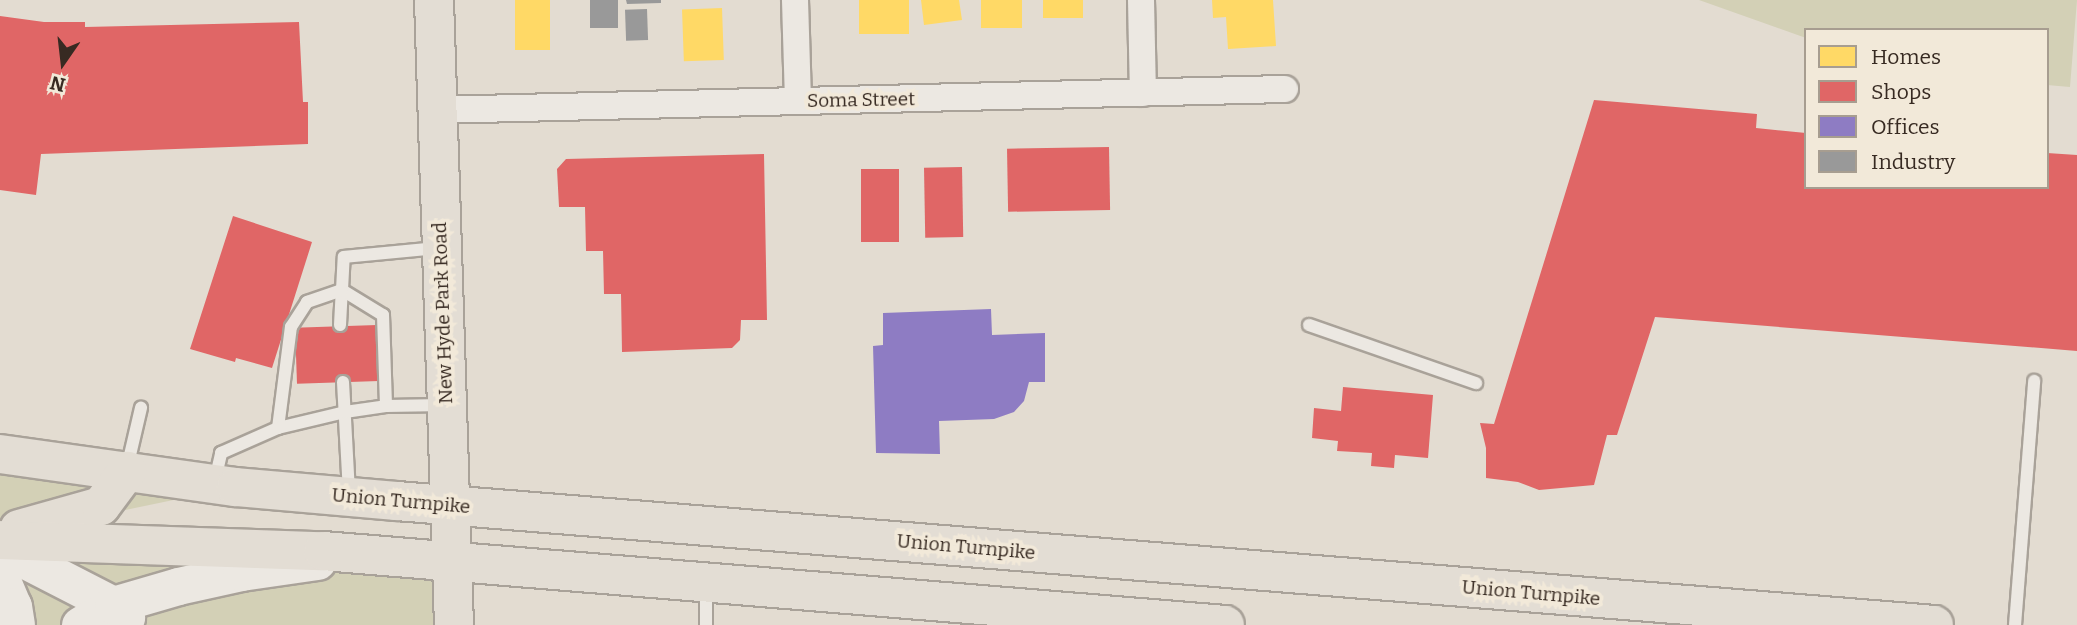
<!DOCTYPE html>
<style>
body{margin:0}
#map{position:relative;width:2077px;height:625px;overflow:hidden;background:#e3dcd1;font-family:Bitter,serif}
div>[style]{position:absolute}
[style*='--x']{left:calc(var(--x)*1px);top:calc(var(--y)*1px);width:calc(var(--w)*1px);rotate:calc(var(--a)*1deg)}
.green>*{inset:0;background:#d3d0b6}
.homes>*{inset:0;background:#ffd966;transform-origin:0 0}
.shops>*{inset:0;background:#e06666;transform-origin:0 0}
.offices>*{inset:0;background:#8e7cc3}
.industry>*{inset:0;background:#999;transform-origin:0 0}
.roads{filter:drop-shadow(2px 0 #a9a299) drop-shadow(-2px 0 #a9a299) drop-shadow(0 2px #a9a299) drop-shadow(0 -2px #a9a299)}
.lane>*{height:12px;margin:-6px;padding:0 6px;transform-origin:6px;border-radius:6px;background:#ece8e2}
.street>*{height:26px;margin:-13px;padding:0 13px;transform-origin:13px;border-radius:13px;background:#ece8e2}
.secondary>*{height:37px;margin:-18.5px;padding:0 18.5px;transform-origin:18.5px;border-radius:18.5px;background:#ece8e2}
.primary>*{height:38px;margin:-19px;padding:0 19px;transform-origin:19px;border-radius:19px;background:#e3ddd4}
span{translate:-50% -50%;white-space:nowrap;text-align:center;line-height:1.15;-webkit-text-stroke:7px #f2e9d9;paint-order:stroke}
.street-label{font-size:19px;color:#372a22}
.legend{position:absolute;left:1804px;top:28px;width:245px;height:161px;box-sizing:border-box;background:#f2e9d9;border:2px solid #a79d90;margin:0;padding:9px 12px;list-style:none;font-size:21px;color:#372a22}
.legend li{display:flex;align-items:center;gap:14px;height:35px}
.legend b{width:35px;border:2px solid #a79d90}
.north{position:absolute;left:28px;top:28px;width:70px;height:70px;-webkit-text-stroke:5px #f2e9d9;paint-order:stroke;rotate:194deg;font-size:19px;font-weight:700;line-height:28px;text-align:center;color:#372a22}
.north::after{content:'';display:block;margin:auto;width:24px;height:32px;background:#372a22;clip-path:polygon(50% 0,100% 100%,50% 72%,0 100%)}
</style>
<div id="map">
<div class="green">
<div style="clip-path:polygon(1699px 0,2077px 0,2070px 87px,2047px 85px,2047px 30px,1806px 30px,1806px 38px)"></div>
<div style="clip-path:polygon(0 454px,236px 487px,0 536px)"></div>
<div style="clip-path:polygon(0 540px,452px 561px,454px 625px,0 625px)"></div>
</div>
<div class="homes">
<div style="left:515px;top:0;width:35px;height:50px"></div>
<div style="left:859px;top:0;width:50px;height:34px"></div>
<div style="clip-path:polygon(921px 0,959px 0,962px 20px,924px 25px)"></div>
<div style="left:981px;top:0;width:41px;height:28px"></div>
<div style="left:1043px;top:0;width:40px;height:18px"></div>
<div style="clip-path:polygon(1212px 0,1273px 0,1276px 46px,1228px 49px,1226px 17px,1213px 18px)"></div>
<div style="left:722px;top:8px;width:52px;height:40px;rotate:88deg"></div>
</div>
<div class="shops">
<div style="clip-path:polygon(0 16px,44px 22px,85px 22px,85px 27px,299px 22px,303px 102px,308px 102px,308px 144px,41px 154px,36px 195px,0 190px)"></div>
<div style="clip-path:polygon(1594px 100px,1757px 114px,1756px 128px,1806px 133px,1806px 187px,2047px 187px,2047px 153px,2077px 155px,2077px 351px,1655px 317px,1617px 435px,1607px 435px,1594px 485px,1539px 490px,1518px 482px,1486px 478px,1486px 448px,1480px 423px,1494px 424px)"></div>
<div style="left:1109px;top:147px;width:63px;height:102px;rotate:89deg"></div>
<div style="clip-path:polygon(764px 154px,767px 320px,741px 320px,740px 340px,732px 348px,622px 352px,621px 294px,604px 294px,603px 251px,586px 251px,585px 207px,559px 207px,557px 169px,566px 159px)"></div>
<div style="left:962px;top:167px;width:70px;height:38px;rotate:89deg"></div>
<div style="left:861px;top:169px;width:38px;height:73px"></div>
<div style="clip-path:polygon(233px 216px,312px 242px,272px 368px,236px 358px,235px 362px,190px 349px)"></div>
<div style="left:377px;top:325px;width:56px;height:82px;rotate:88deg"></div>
<div style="clip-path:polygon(1343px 387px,1433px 395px,1428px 458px,1395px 455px,1394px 468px,1371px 466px,1372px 453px,1337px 451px,1338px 441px,1312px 438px,1314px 408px,1341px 411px)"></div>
</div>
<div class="offices">
<div style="clip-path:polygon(991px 309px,992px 335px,1045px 333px,1045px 382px,1029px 382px,1024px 401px,1014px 412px,994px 419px,939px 421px,940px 454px,876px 453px,873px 346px,883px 345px,883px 313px)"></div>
</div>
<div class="industry">
<div style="left:590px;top:0;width:28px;height:28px"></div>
<div style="clip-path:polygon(626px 0,661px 0,661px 3px,627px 4px)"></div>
<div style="left:647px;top:9px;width:31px;height:22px;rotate:88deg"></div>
</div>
<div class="roads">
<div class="lane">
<div style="--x:340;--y:325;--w:35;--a:-87"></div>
<div style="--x:342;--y:290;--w:48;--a:31.4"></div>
<div style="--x:383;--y:315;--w:91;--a:88.1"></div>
<div style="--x:1309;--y:325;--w:177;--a:19.2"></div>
<div style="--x:343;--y:382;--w:111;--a:86.9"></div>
<div style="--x:278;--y:428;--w:102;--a:-82.7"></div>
<div style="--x:291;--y:327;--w:30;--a:-57"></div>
<div style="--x:307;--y:302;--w:37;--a:-19"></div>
<div style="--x:342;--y:290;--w:33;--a:-87"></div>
<div style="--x:344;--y:257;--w:93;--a:-5.5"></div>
<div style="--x:127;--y:468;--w:62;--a:-76.9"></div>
<div style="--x:215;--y:480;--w:28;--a:-77"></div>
<div style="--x:221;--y:453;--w:62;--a:-23.7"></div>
<div style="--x:278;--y:428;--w:69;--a:-13.4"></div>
<div style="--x:345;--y:412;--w:41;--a:-8.3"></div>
<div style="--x:386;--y:406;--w:58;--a:-1"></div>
<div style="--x:706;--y:625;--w:38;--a:-90"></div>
<div style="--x:2015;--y:625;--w:245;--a:-85.5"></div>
</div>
<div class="street">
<div style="--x:795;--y:0;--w:101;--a:88.3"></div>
<div style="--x:1141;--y:0;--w:93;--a:88.8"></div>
<div style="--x:437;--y:110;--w:848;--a:-1.42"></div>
</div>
<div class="secondary">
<div style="--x:0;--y:547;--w:127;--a:27.2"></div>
<div style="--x:113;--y:605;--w:18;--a:43"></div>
<div style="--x:0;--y:576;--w:33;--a:67"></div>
<div style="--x:13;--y:606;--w:19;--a:81"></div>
<div style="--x:80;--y:625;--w:39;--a:-31"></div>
<div style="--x:113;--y:605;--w:68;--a:-16.3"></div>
<div style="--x:178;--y:586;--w:65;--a:-12.5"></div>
<div style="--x:241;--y:572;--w:77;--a:-8.2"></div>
</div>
<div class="primary">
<div style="--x:434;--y:0;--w:625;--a:88.17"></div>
<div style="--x:0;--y:454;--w:238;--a:8"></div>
<div style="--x:236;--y:487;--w:162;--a:5"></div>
<div style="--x:397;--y:501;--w:1542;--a:4.61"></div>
<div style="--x:19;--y:529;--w:85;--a:-15.7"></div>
<div style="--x:101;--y:506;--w:44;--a:-53.4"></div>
<div style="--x:0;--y:540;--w:323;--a:2"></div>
<div style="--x:323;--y:551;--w:905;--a:4.69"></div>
</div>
</div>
<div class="street-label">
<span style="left:861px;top:100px;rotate:-1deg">Soma Street</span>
<span style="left:443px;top:313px;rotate:-92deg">New Hyde Park Road</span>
<span style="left:401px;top:501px;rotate:5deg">Union Turnpike</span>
<span style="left:966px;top:547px;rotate:5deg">Union Turnpike</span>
<span style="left:1531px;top:593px;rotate:5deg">Union Turnpike</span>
</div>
<ul class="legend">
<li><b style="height:19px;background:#ffd966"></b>Homes</li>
<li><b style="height:19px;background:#e06666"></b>Shops</li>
<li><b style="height:19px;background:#8e7cc3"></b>Offices</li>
<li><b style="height:19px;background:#999"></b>Industry</li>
</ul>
<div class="north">N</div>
</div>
